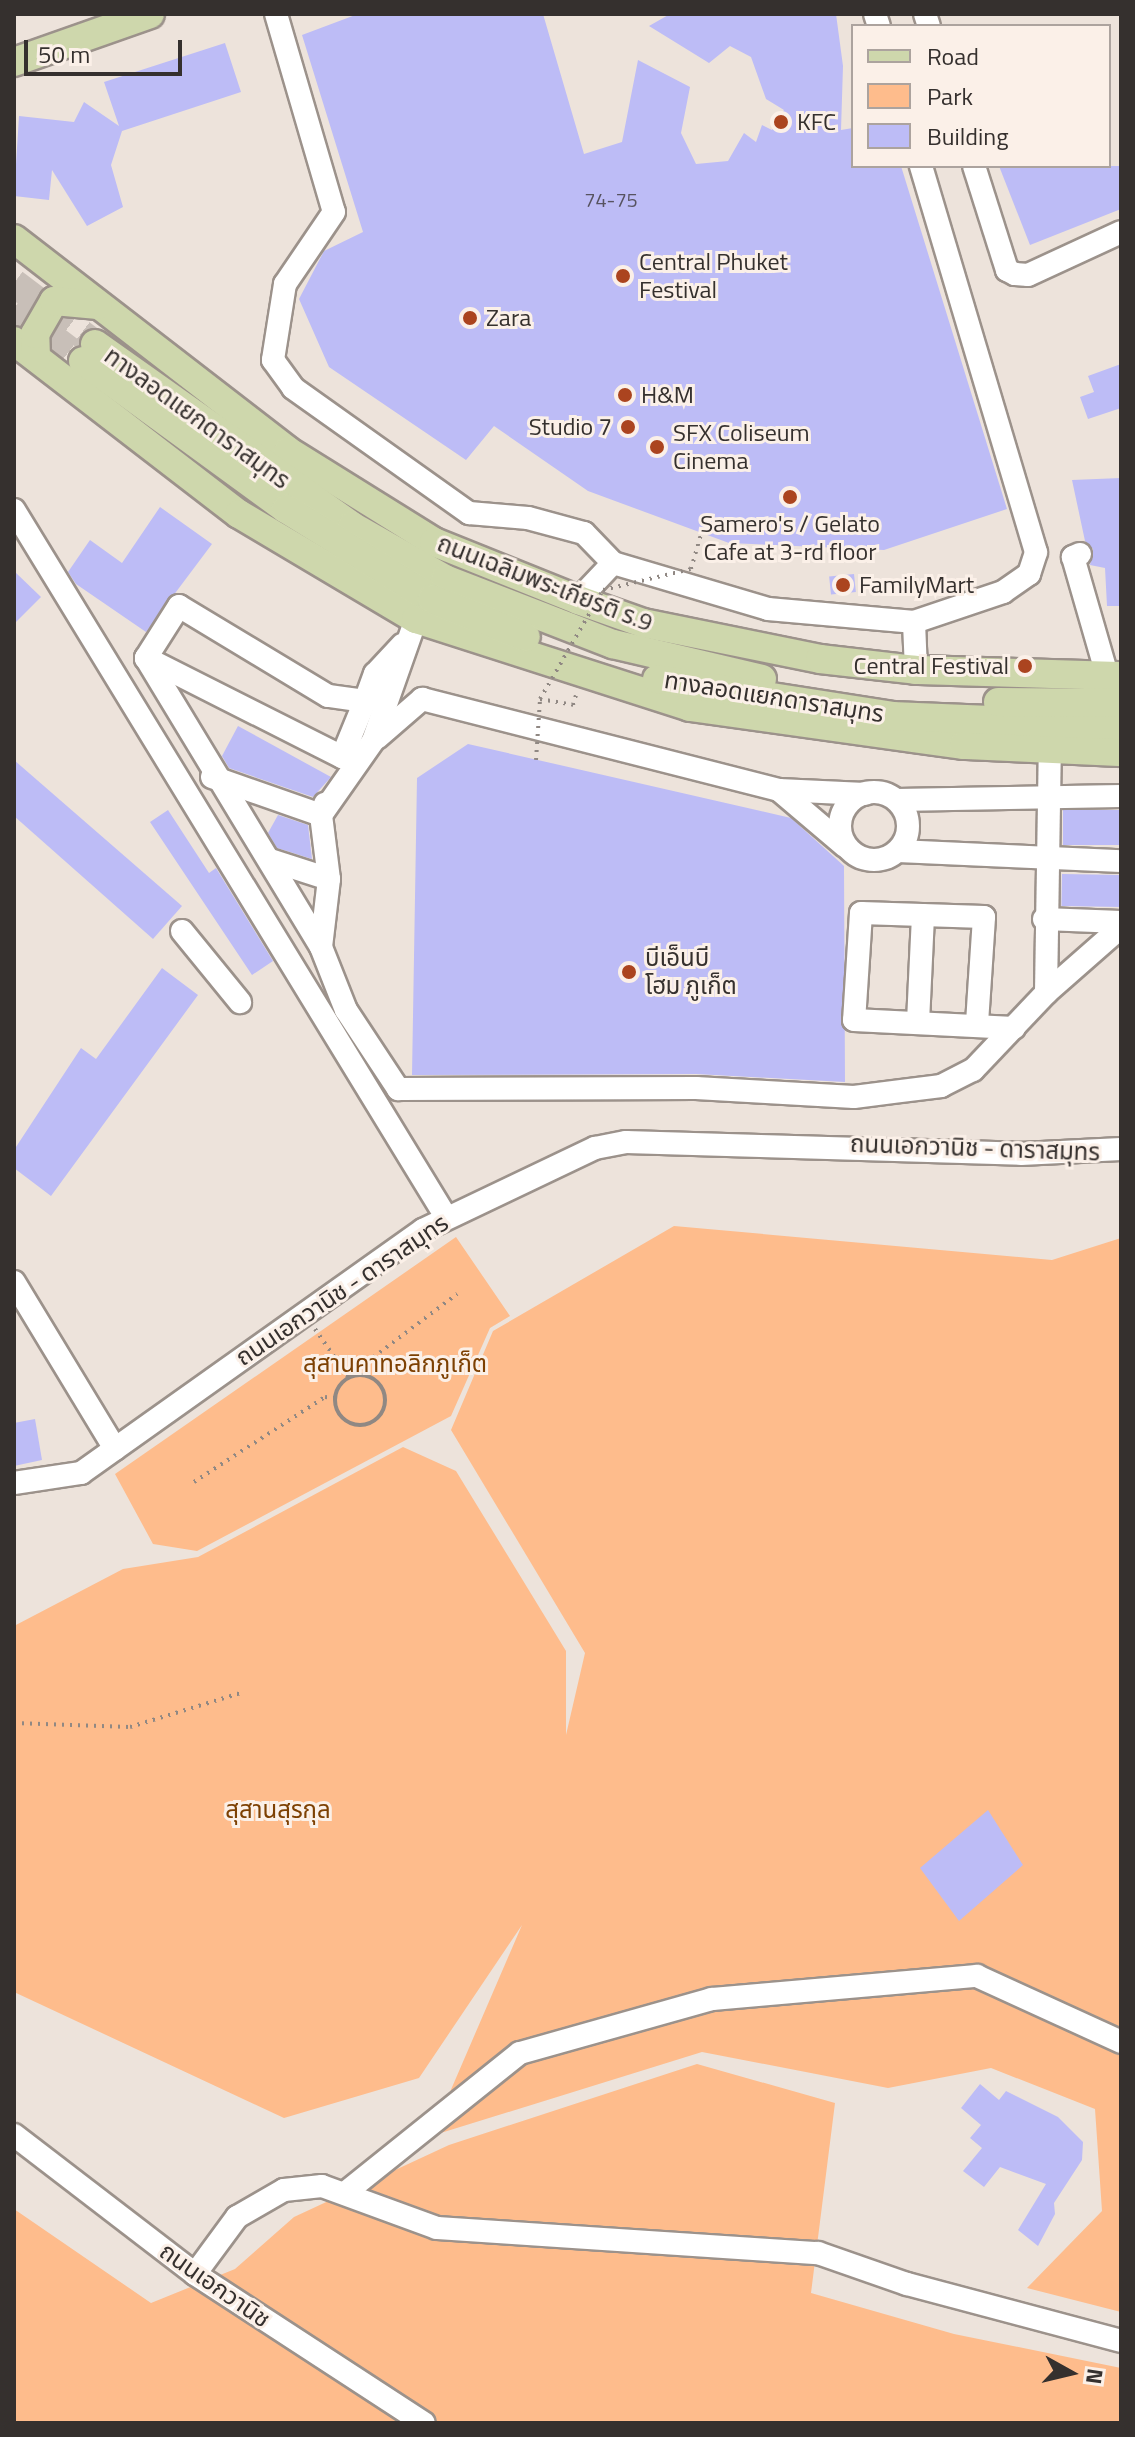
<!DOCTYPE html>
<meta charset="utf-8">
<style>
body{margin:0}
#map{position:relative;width:1135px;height:2437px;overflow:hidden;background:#ede3db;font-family:"Titillium Web","Noto Sans Thai",sans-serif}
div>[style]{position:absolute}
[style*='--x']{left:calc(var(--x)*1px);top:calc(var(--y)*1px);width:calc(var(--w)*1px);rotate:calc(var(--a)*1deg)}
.green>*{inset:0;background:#febc8c}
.building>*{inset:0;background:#bdbcf6;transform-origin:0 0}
.major-tunnel>*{height:28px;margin-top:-14px;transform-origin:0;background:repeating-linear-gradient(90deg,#c8bfb8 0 28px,transparent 0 42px)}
.path>*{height:4px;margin-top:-2px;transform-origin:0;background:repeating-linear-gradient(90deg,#908883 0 2px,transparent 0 8px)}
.path>.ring{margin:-2px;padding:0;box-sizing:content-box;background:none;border:4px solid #908883;border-radius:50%}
.roads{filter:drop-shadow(2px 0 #9c928b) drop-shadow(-2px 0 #9c928b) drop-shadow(0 2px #9c928b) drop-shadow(0 -2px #9c928b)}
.minor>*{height:22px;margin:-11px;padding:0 11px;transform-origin:11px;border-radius:11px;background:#fff}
.minor>.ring{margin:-11px;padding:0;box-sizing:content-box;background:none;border:22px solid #fff;border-radius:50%}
.major>*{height:28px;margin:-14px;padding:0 14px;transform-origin:14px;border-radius:14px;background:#ced7ac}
.path-bridge>*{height:4px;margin-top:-2px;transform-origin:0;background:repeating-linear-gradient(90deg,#908883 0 2px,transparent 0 8px)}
.dots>*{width:22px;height:22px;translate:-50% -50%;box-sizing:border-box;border:4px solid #fbf0e8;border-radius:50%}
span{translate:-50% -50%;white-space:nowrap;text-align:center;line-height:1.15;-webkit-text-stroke:6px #fbf0e8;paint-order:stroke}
.number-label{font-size:20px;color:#575360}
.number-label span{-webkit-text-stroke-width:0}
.poi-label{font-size:24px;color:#35302e}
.left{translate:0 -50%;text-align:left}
.right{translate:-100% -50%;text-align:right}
.street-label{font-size:24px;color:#35302e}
.park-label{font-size:24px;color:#7d4002}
.frame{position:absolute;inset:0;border:16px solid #35302e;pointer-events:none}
.legend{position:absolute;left:851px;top:24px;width:260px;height:144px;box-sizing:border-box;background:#fbf0e8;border:2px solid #aca39e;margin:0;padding:10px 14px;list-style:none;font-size:24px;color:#35302e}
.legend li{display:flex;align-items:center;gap:16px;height:40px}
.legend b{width:40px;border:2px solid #aca39e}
.north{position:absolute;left:1031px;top:2333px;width:80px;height:80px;-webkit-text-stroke:6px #fbf0e8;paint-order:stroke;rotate:98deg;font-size:22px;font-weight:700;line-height:32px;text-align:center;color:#35302e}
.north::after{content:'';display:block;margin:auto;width:28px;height:36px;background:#35302e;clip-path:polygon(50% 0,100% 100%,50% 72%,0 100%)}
.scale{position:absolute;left:24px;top:40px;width:158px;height:36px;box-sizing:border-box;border:4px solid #35302e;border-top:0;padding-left:10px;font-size:24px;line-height:28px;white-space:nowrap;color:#35302e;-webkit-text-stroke:6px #fbf0e8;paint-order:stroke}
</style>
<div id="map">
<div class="green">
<div style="clip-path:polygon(674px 1226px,1052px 1260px,1121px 1238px,1121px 2312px,1027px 2288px,1102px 2211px,1095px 2109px,991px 2068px,888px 2088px,702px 2052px,431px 2136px,522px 1925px,419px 2078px,284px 2118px,14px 1992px,14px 1626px,123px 1569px,198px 1557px,403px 1447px,456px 1471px,566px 1651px,566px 1735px,585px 1653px,451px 1430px,493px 1331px)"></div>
<div style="clip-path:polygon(456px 1237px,510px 1316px,490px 1328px,451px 1416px,197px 1551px,153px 1544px,115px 1474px)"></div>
<div style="clip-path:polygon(697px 2064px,835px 2103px,811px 2293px,954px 2334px,1121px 2368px,1121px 2423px,14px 2423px,14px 2209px,151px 2303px,235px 2269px,294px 2217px,449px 2145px)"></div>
</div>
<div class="building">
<div style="clip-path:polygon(358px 14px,543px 14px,584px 154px,622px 142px,638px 60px,690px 87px,681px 133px,696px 164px,728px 161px,744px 133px,756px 142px,762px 125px,772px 130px,784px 110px,766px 99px,751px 57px,730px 46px,709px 63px,649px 26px,670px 14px,836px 14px,843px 66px,841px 130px,853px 128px,853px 166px,901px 166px,1007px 509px,884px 550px,729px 543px,588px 491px,494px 426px,466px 460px,329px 367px,299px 299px,324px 251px,363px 232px,302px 35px)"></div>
<div style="clip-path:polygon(225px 43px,241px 92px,122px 131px,111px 165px,123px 207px,87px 226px,52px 170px,49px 200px,14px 196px,19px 116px,74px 122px,84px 102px,119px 126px,104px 82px)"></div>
<div style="clip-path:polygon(999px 166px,1121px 166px,1121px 209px,1030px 245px)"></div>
<div style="clip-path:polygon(1121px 364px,1121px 408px,1088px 419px,1080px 397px,1094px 392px,1088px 376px)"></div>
<div style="clip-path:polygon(1121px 478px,1121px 606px,1107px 606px,1105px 568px,1090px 565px,1093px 549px,1085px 541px,1072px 480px)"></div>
<div style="clip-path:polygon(160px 507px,212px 544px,146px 632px,76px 584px,68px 572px,90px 540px,122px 563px)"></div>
<div style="clip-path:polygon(14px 571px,41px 597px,14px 624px)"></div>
<div style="left:854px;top:574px;width:18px;height:25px;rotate:84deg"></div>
<div style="clip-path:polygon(238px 726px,331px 777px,313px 797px,229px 768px,222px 756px)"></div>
<div style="clip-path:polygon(468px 744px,791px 818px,844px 866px,845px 1082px,696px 1074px,412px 1075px,417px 778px)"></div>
<div style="clip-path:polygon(14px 760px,182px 906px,153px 939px,14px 816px)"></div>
<div style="clip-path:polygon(168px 810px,209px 873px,216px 868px,273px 961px,252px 975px,150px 822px)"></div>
<div style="left:1121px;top:810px;width:35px;height:58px;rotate:90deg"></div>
<div style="clip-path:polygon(278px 815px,308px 825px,312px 859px,277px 848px,268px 833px)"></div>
<div style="left:1062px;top:874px;width:59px;height:32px;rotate:1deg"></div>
<div style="clip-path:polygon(162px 968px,198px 995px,51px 1196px,14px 1168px,14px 1150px,81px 1048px,96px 1059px)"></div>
<div style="clip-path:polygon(35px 1419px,42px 1460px,14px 1466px,14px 1423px)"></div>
<div style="clip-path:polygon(988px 1810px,1023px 1865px,959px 1921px,920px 1868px)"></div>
<div style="clip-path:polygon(980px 2084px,999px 2100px,1006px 2091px,1058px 2117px,1083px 2142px,1082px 2160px,1054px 2203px,1055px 2214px,1038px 2246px,1018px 2230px,1046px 2184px,1000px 2167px,984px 2187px,963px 2171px,982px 2148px,970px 2138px,981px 2125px,961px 2108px)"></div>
</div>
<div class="major-tunnel">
<div style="--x:14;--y:283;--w:101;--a:37"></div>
<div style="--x:14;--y:308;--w:87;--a:37.5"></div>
</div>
<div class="path">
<div style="--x:540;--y:699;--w:34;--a:10"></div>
<div style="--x:573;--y:705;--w:10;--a:-73"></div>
<div style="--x:315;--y:1329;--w:60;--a:55.2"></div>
<div class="ring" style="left:335px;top:1375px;width:46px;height:46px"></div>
<div style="--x:366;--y:1376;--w:14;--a:-86"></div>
<div style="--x:367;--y:1362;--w:113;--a:-37.1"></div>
<div style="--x:194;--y:1482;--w:156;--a:-33"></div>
<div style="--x:325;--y:1397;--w:10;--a:6"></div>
<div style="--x:14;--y:1723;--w:116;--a:2"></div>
<div style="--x:130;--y:1727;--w:119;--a:-17.1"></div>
</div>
<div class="roads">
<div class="minor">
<div style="--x:276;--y:14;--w:206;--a:73.7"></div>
<div style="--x:334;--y:212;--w:87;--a:124.2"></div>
<div style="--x:285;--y:284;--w:77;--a:99"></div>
<div style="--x:273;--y:360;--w:34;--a:54"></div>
<div style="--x:293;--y:388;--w:216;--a:35.4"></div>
<div style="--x:469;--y:513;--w:59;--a:4.8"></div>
<div style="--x:528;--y:518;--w:58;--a:15"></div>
<div style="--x:584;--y:533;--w:42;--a:46"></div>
<div style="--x:875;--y:14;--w:13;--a:72"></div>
<div style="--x:925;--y:14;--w:13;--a:72"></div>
<div style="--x:974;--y:166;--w:109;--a:72.4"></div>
<div style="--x:1007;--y:270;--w:9;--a:27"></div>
<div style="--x:1015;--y:274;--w:13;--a:4"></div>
<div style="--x:1028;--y:275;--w:102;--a:-24.8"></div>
<div style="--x:14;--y:510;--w:829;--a:58.57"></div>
<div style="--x:1080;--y:554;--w:8;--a:157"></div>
<div style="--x:1073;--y:557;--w:123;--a:73.9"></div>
<div style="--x:578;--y:600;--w:51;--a:-46.6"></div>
<div style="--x:613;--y:563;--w:162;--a:16.5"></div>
<div style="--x:768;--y:609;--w:147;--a:5.1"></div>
<div style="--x:416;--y:619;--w:129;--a:109.4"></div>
<div style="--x:373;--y:741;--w:90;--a:125.1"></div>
<div style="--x:321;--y:815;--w:64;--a:82.9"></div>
<div style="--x:329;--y:879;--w:68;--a:96.7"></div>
<div style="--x:321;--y:947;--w:68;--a:68.4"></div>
<div style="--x:346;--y:1010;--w:95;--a:56.6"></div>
<div style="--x:398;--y:1089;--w:298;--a:-0.2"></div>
<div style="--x:696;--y:1088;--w:158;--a:3.3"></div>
<div style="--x:854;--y:1097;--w:88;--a:-7.2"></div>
<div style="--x:941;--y:1086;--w:36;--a:-27"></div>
<div style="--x:973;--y:1070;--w:106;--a:-46.5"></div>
<div style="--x:1046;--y:993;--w:243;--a:-89.1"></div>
<div style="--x:146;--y:658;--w:338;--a:58.8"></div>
<div style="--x:916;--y:670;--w:48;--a:-92.4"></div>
<div style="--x:914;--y:622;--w:94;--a:-18.6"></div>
<div style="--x:1003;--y:592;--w:32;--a:-35"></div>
<div style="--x:1029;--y:574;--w:23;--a:-72"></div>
<div style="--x:1036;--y:552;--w:403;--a:-106.6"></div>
<div style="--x:365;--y:701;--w:37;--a:-172"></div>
<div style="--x:328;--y:696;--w:174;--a:-148.9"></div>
<div style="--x:179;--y:606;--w:62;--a:122.4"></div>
<div style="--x:146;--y:658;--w:220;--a:26.8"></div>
<div style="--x:342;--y:757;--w:61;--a:-67.7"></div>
<div style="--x:365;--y:701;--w:29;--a:-70"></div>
<div style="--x:375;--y:674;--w:40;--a:-47"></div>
<div style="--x:377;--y:738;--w:60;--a:-40.9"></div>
<div style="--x:422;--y:699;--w:368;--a:14.3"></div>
<div style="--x:779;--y:790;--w:86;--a:2.7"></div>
<div style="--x:212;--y:777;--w:115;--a:19.2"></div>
<div style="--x:321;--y:815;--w:12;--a:-70"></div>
<div style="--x:779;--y:790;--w:87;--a:40.3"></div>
<div class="ring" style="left:840px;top:792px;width:46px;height:46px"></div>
<div style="--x:897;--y:800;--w:224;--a:-1"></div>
<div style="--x:898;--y:851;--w:223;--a:2.6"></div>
<div style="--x:270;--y:860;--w:62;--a:17.9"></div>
<div style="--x:1044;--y:919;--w:77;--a:2.2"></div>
<div style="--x:182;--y:931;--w:92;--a:50.8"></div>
<div style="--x:1046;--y:993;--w:100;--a:-41.3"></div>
<div style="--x:918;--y:1022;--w:107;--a:-87.3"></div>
<div style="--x:977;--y:1023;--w:106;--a:-86.2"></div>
<div style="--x:984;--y:917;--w:123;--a:-178.1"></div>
<div style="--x:861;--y:913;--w:107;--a:93.7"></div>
<div style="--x:854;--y:1020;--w:160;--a:2.9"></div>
<div style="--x:14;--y:1282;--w:195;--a:58.8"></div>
<div style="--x:14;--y:1483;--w:68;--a:-8.5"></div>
<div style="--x:81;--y:1473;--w:420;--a:-35.4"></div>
<div style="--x:423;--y:1230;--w:191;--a:-25.5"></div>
<div style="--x:595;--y:1148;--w:32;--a:-11"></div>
<div style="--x:626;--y:1142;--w:395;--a:1.7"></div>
<div style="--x:1021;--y:1154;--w:100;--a:-2.9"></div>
<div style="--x:14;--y:2135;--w:228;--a:37.5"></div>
<div style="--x:195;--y:2274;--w:273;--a:33.1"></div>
<div style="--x:345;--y:2193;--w:224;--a:-38.7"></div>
<div style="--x:520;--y:2053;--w:199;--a:-15.7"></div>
<div style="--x:712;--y:1999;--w:266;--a:-5"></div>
<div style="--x:977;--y:1976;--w:158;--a:24.6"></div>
<div style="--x:195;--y:2274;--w:71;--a:-53.6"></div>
<div style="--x:237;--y:2217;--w:54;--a:-29.9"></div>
<div style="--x:284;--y:2190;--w:38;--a:-6"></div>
<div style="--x:322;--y:2186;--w:122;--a:20.1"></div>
<div style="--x:437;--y:2228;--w:382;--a:3.8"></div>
<div style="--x:818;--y:2253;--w:94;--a:19.2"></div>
<div style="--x:907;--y:2284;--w:221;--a:14.9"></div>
</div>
<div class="major">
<div style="--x:14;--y:62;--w:144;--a:-19.4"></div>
<div style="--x:14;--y:239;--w:346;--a:37.7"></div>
<div style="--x:288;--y:451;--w:172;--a:31.9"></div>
<div style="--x:434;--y:542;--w:155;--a:21.9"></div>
<div style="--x:578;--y:600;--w:69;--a:19.5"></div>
<div style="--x:643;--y:623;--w:181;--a:11.5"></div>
<div style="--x:820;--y:659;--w:97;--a:6.5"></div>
<div style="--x:916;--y:670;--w:205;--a:1.7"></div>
<div style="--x:14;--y:341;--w:284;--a:37.6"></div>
<div style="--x:239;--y:514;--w:206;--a:30.7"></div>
<div style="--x:416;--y:619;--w:288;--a:17.8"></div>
<div style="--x:690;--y:707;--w:277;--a:7.9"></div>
<div style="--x:964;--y:745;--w:157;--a:2.6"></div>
<div style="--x:95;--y:344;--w:315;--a:35.3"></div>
<div style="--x:352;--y:526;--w:107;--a:29.7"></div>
<div style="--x:445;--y:579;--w:180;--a:21.2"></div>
<div style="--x:613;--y:644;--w:153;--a:13.2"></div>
<div style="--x:36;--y:357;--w:23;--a:-92"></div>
<div style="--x:35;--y:334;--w:38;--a:-60"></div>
<div style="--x:54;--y:301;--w:44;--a:5.2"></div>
<div style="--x:83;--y:361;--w:251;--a:36.1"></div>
<div style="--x:286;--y:509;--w:172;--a:31.7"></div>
<div style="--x:432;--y:599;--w:101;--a:22"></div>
<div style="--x:657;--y:679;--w:238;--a:8.9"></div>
<div style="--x:892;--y:716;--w:229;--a:2.3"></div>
<div style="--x:998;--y:702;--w:123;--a:0.5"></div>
</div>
</div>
<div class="path-bridge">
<div style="--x:536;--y:760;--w:61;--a:-86.2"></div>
<div style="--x:540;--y:699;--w:126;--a:-60"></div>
<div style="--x:603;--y:590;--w:90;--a:-13.4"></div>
<div style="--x:691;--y:569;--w:37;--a:-74"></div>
</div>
<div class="dots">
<div style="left:781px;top:122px;background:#ab441f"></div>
<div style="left:623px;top:276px;background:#ab441f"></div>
<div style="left:470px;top:318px;background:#ab441f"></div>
<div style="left:625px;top:395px;background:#ab441f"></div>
<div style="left:628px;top:427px;background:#ab441f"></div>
<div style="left:657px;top:447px;background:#ab441f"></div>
<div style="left:790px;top:497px;background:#ab441f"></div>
<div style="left:843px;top:585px;background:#ab441f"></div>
<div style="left:1025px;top:666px;background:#ab441f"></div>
<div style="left:629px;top:972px;background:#ab441f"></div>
</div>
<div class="number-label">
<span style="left:611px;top:199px">74-75</span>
</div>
<div class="poi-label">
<span class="left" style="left:797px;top:122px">KFC</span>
<span class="left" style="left:639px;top:276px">Central Phuket<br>Festival</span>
<span class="left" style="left:486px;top:318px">Zara</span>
<span class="left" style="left:641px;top:395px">H&amp;M</span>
<span class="right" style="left:612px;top:427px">Studio 7</span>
<span class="left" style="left:673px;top:447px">SFX Coliseum<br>Cinema</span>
<span style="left:790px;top:538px">Samero's / Gelato<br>Cafe at 3-rd floor</span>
<span class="left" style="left:859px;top:585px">FamilyMart</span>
<span class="right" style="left:1009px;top:666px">Central Festival</span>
<span class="left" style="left:645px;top:972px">บีเอ็นบี<br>โฮม ภูเก็ต</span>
</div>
<div class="street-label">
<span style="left:197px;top:418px;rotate:36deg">ทางลอดแยกดาราสมุทร</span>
<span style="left:545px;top:583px;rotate:21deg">ถนนเฉลิมพระเกียรติ ร.9</span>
<span style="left:774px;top:697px;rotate:9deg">ทางลอดแยกดาราสมุทร</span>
<span style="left:975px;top:1148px;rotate:2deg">ถนนเอกวานิช - ดาราสมุทร</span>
<span style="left:342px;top:1290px;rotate:-34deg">ถนนเอกวานิช - ดาราสมุทร</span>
<span style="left:215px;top:2285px;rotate:35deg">ถนนเอกวานิช</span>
</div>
<div class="park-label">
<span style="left:395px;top:1364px">สุสานคาทอลิกภูเก็ต</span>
<span style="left:278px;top:1810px">สุสานสุรกุล</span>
</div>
<div class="frame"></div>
<ul class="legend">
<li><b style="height:10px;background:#ced7ac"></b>Road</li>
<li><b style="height:22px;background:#febc8c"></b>Park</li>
<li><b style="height:22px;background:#bdbcf6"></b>Building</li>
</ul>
<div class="north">N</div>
<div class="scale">50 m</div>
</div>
